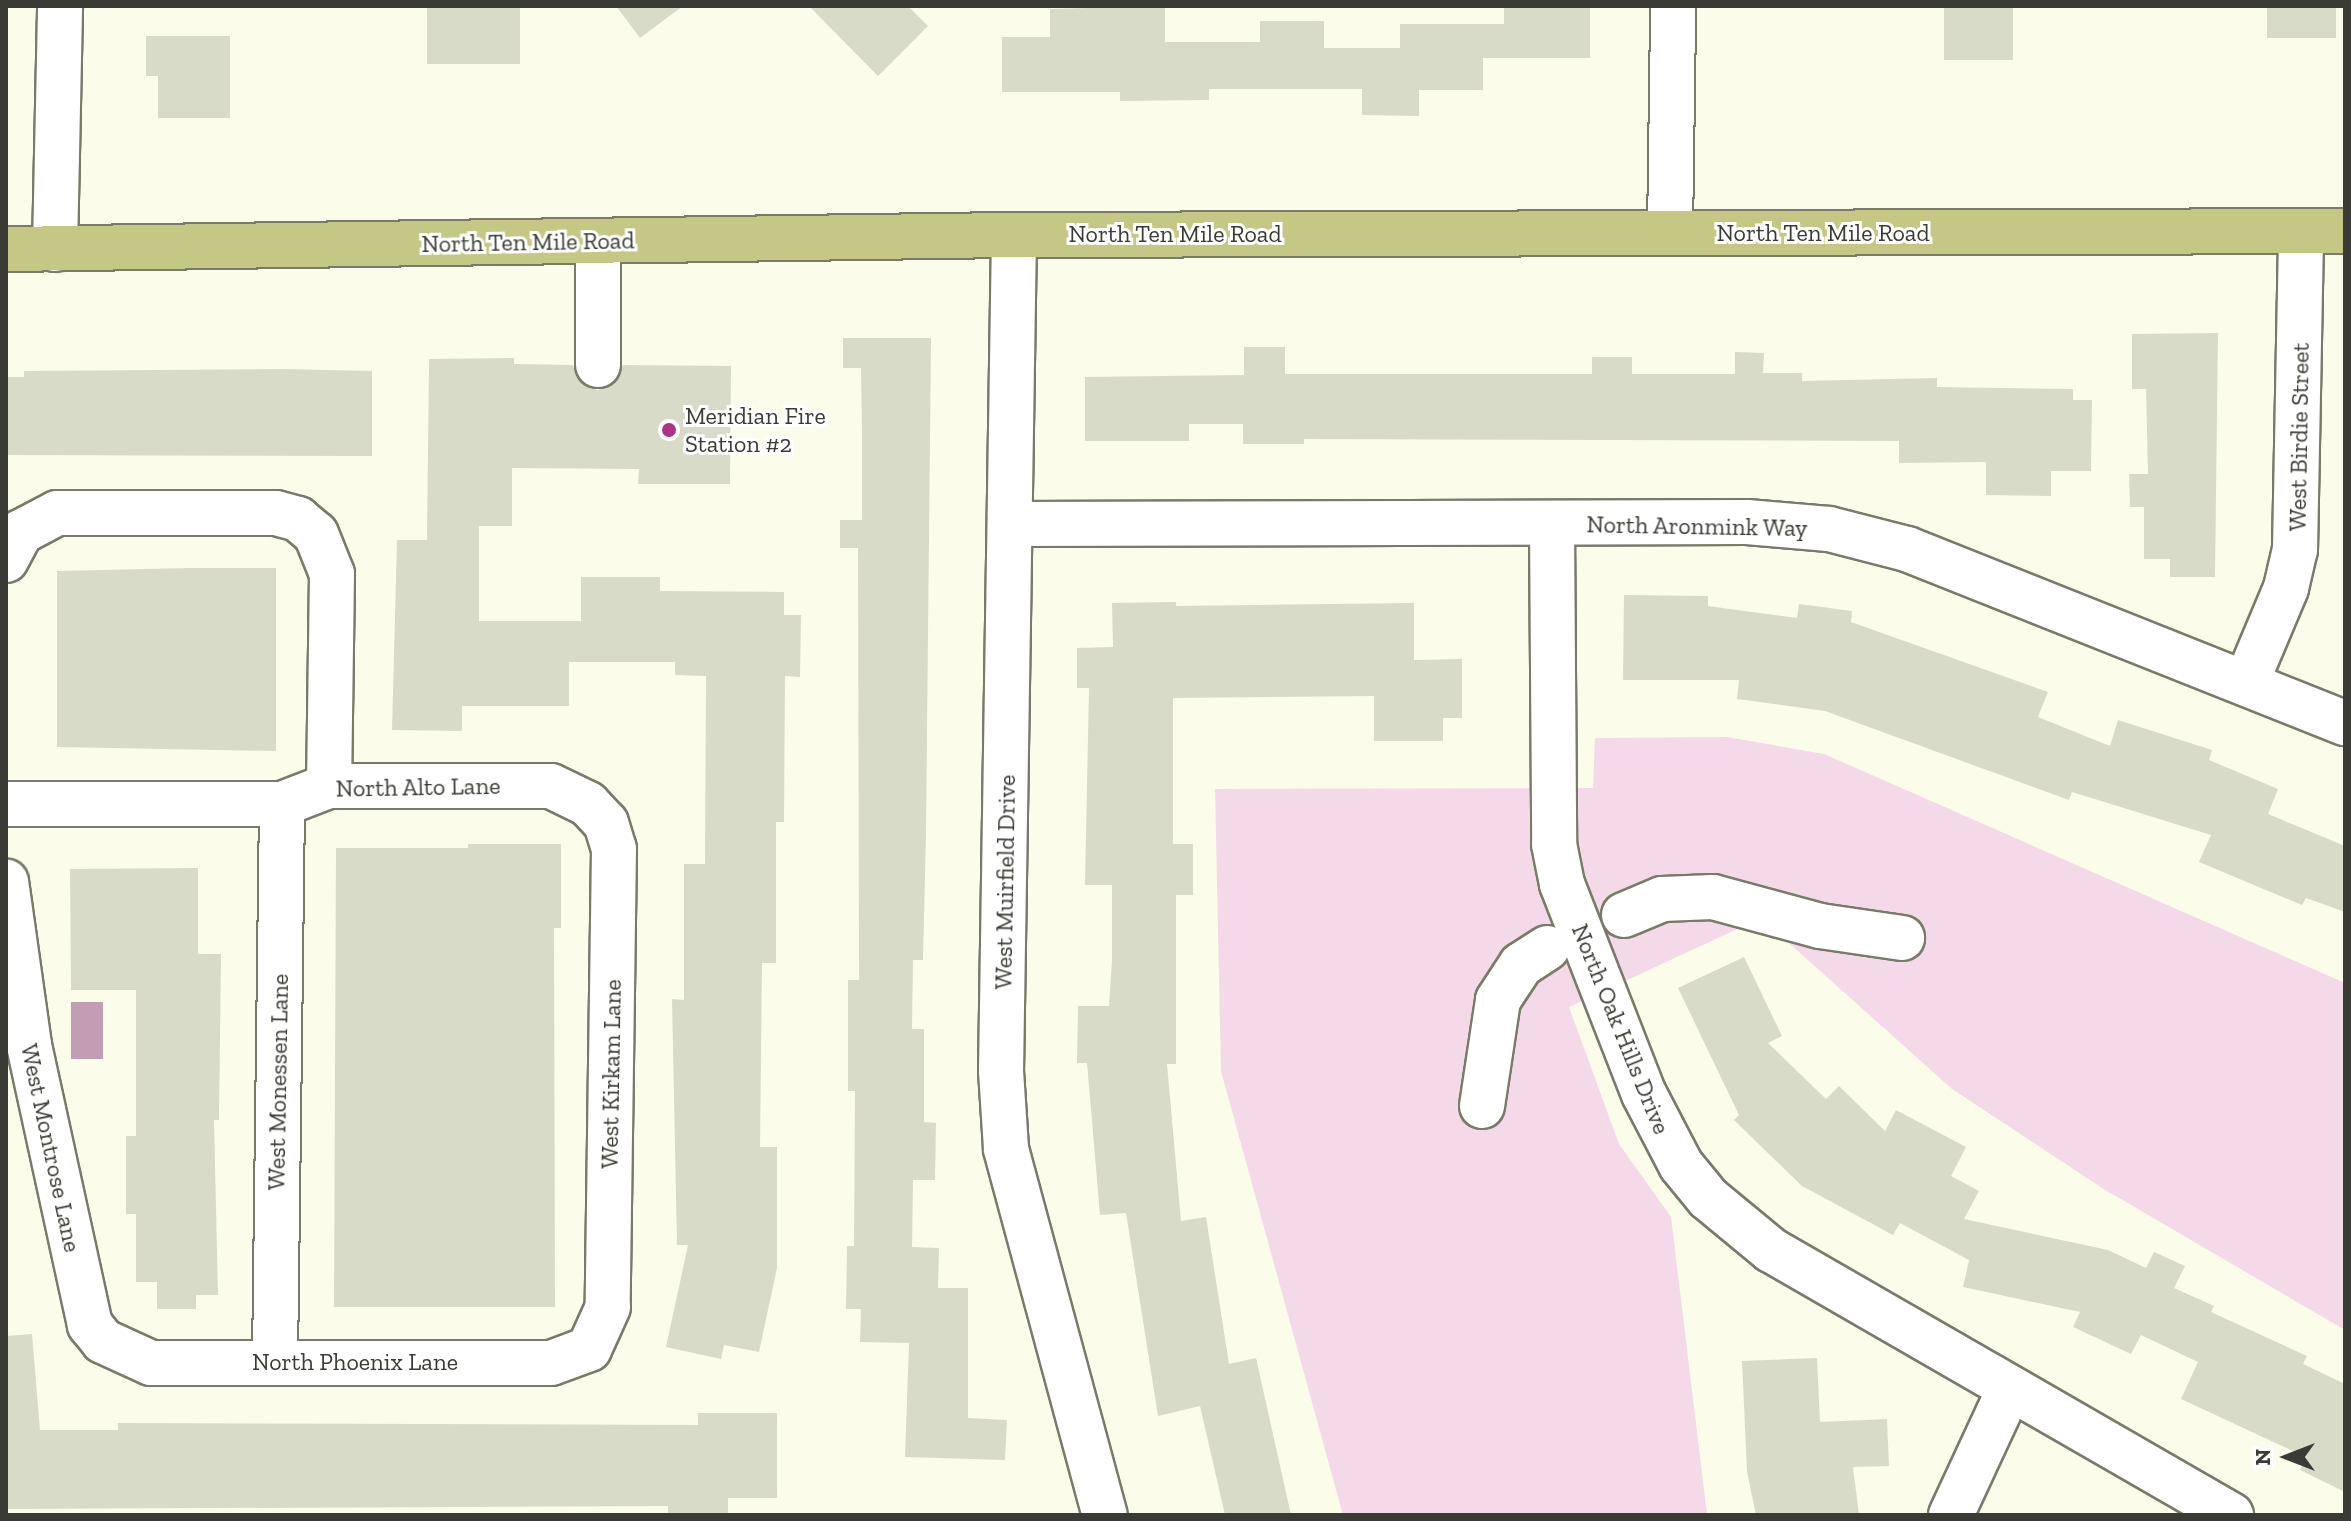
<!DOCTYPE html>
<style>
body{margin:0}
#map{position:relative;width:2351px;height:1521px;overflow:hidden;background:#fbfcea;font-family:"Zilla Slab",serif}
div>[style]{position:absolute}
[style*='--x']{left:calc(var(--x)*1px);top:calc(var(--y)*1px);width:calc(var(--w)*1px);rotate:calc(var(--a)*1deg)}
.green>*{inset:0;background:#f4d9e8}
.water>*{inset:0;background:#c39db3;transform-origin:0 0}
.building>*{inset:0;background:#d9dbc9;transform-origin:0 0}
.roads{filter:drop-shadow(2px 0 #797a6a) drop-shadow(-2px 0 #797a6a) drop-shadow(0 2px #797a6a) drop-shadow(0 -2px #797a6a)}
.minor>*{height:44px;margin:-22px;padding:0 22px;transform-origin:22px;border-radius:22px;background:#fff}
.major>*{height:44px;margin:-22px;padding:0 22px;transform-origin:22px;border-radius:22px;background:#c5c884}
.dots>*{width:22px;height:22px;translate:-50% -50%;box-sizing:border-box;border:4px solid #fff;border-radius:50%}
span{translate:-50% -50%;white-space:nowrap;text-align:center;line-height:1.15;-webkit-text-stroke:6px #fff;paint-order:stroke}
.street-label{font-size:24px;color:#3a3b34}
.poi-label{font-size:24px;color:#3a3b34}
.left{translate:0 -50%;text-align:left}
.frame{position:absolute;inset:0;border:8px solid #3a3b34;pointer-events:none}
.north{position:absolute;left:2247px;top:1417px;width:80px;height:80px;-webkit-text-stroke:6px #fff;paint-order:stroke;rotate:270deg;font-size:22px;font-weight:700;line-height:32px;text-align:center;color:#3a3b34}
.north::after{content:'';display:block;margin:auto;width:28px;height:36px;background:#3a3b34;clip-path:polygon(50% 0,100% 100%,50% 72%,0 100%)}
</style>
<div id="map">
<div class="green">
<div style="clip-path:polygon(1727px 737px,1824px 754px,2345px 983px,2345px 1330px,2102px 1188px,1952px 1089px,1761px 918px,1569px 1007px,1619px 1144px,1671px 1217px,1707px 1515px,1343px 1515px,1221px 1071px,1215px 789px,1593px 788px,1595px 738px)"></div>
</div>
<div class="water">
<div style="left:71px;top:1002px;width:32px;height:57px"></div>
</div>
<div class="building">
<div style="left:427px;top:6px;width:93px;height:58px"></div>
<div style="clip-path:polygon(616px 6px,683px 6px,640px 38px)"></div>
<div style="clip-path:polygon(809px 6px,908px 6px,928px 26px,878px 76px)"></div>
<div style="clip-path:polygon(1165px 6px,1165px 42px,1260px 42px,1260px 21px,1324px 21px,1324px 48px,1400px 48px,1400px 24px,1504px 24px,1504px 6px,1590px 6px,1590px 58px,1483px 58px,1483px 90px,1419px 90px,1419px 116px,1362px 115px,1362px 89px,1209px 89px,1209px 100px,1120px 101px,1120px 92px,1002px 92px,1002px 37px,1050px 37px,1050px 9px)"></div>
<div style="left:1944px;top:6px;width:69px;height:54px"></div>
<div style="left:2267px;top:6px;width:69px;height:32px"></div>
<div style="clip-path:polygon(146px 36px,230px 36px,230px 118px,158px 118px,158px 76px,146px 76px)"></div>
<div style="clip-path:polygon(2218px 333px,2215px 577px,2170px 577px,2170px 559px,2144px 559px,2144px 507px,2130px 507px,2129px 474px,2148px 474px,2146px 389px,2132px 389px,2132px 334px)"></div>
<div style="clip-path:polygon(843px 338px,931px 338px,926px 834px,923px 960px,913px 960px,912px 1029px,924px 1029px,924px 1122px,936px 1123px,935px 1180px,913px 1180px,912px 1247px,939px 1248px,938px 1288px,968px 1288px,968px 1418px,1007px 1420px,1005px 1460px,905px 1457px,909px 1343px,860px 1342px,861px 1309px,846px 1309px,847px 1246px,854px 1246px,855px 1091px,848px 1091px,848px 980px,859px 980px,858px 548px,840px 548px,840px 520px,862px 520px,862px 431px,861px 368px,843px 368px)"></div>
<div style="clip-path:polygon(1244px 347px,1285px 347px,1285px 374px,1592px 374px,1592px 357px,1632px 357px,1632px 374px,1735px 374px,1735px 352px,1764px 353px,1763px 373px,1802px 373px,1802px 381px,1937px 378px,1937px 387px,2073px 389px,2073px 400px,2092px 400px,2091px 471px,2051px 471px,2051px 496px,1986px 495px,1986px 462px,1899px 463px,1899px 441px,1304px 439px,1304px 444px,1243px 444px,1243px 424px,1189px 424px,1189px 441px,1085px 441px,1085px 377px,1244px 375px)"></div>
<div style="clip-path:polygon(514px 358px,514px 364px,573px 365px,577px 378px,597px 390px,611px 386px,623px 365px,731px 366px,730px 484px,638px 484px,639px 469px,512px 468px,512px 526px,479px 526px,479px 621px,581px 621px,581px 577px,660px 577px,660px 591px,784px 592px,784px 615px,801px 615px,800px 677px,785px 676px,784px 822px,776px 822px,776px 963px,762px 963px,760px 1147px,777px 1147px,777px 1268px,759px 1352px,724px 1345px,721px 1359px,666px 1347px,688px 1245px,677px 1245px,672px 999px,684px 1000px,684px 864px,705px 864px,706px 676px,675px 675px,675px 662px,569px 662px,569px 706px,462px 706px,462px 731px,392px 730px,397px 540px,427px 540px,429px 359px)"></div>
<div style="clip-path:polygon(283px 369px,372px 371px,372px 456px,6px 455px,6px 377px,24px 377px,24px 371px)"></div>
<div style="clip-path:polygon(190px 568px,276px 568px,276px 751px,57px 747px,57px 571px)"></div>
<div style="clip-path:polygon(1624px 595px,1708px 596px,1708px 606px,1797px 618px,1799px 604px,1852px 611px,1851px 622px,2048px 692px,2038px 717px,2110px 746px,2118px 720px,2212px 750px,2209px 760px,2278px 789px,2268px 814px,2345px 846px,2345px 912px,2306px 898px,2302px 905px,2199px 862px,2211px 835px,2072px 792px,2069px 800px,1825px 711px,1737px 699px,1739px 680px,1623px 680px)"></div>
<div style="clip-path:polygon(1176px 602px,1176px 606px,1414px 603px,1414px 660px,1462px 659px,1462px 718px,1443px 718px,1443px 741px,1374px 741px,1374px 696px,1173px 698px,1173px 844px,1193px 844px,1193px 895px,1176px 895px,1176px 1064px,1167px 1064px,1181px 1221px,1206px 1217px,1229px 1364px,1256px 1358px,1291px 1515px,1225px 1515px,1200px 1406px,1158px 1416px,1126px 1213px,1100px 1215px,1087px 1063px,1077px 1063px,1078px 1006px,1109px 1006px,1112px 961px,1112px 885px,1085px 885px,1089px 688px,1077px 688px,1077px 648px,1113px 647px,1112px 603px)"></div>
<div style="clip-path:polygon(468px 844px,561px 844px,561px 928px,554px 928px,555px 1307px,334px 1307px,336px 848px,468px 848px)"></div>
<div style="clip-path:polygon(198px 868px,198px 954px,221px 954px,219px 1120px,214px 1120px,218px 1295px,196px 1295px,196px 1309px,157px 1309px,157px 1282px,136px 1282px,136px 1214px,126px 1214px,126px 1136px,136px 1136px,136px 990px,71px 990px,70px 869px)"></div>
<div style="clip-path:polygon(1744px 957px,1782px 1036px,1768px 1043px,1826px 1099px,1839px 1086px,1885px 1131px,1896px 1110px,1966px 1147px,1951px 1176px,1979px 1191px,1964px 1219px,2108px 1250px,2146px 1268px,2154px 1252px,2185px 1266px,2174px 1288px,2214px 1306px,2211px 1312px,2307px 1356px,2303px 1364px,2345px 1384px,2345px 1492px,2300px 1470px,2306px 1457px,2181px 1399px,2198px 1362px,2141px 1335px,2131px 1354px,2073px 1327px,2080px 1312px,1963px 1287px,1969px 1260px,1900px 1223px,1893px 1235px,1802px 1186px,1734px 1120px,1739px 1115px,1678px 988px)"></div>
<div style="clip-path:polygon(32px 1334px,40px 1430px,118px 1430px,118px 1423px,698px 1425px,698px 1413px,777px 1413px,777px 1498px,728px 1498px,728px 1515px,668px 1515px,668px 1506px,6px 1509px,6px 1336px)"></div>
<div style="clip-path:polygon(1817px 1358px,1820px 1422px,1887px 1419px,1889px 1466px,1853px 1467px,1859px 1515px,1756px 1515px,1747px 1472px,1742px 1361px)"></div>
</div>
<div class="roads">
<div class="minor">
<div style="--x:1670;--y:233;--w:227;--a:-89.2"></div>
<div style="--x:1014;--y:235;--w:836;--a:90.89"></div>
<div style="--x:1001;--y:1071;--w:78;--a:86.3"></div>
<div style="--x:1006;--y:1149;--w:379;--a:74.9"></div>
<div style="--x:598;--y:241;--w:124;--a:90"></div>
<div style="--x:55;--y:249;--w:243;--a:-88.8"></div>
<div style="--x:1013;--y:524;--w:734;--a:-0.16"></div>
<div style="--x:1747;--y:522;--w:82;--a:4.9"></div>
<div style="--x:1829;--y:529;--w:81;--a:14.4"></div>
<div style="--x:1907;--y:549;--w:471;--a:21.7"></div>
<div style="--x:1552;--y:525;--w:319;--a:89.6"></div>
<div style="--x:1554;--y:844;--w:41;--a:78.7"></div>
<div style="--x:1562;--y:884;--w:225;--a:68.7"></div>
<div style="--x:1644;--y:1094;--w:80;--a:62.5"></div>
<div style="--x:1681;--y:1165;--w:43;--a:50.7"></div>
<div style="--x:1708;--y:1198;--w:82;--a:39.5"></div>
<div style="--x:1771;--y:1250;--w:531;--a:29.95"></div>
<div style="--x:6;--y:560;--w:32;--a:-62"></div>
<div style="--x:21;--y:532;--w:41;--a:-27.8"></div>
<div style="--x:57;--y:513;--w:219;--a:0"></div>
<div style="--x:276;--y:513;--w:23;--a:15"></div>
<div style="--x:298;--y:519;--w:23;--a:40"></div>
<div style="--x:316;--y:534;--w:43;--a:68.2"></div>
<div style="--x:332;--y:574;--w:212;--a:90.8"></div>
<div style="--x:2247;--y:681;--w:101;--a:-67.2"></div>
<div style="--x:2286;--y:588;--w:39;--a:-77"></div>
<div style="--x:2295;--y:550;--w:319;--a:-88.9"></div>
<div style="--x:6;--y:804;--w:276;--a:0"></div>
<div style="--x:282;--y:804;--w:50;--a:-21"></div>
<div style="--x:329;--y:786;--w:222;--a:0"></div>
<div style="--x:551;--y:786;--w:41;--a:25.9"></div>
<div style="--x:588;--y:804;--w:26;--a:47"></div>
<div style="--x:606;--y:823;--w:27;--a:73"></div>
<div style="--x:614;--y:849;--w:458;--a:90.8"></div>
<div style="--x:608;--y:1307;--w:46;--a:114.3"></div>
<div style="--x:589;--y:1349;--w:40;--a:159.8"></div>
<div style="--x:551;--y:1363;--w:400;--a:180"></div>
<div style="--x:151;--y:1363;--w:53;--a:-155.4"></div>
<div style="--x:103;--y:1341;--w:21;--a:-129"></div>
<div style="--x:90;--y:1325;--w:287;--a:-102.3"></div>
<div style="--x:29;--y:1045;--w:165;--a:-98"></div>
<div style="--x:1624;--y:915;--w:41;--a:-22.8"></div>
<div style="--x:1662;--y:899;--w:51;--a:-2.2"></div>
<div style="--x:1713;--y:897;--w:111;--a:15.2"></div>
<div style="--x:1820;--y:926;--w:83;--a:8.3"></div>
<div style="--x:1482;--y:1106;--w:107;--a:-81.4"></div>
<div style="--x:1498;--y:1000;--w:42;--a:-56.7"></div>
<div style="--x:1521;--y:965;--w:31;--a:-33"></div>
<div style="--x:275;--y:1361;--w:557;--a:-89.28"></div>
<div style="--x:1951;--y:1515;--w:140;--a:-65.1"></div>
</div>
<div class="major">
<div style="--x:6;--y:249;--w:1008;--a:-0.8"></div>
<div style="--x:1014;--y:235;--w:1331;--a:-0.17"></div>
</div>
</div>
<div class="dots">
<div style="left:669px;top:430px;background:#ac3285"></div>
</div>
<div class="street-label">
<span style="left:1823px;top:233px">North Ten Mile Road</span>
<span style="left:1175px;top:234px">North Ten Mile Road</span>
<span style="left:528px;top:242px;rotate:-1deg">North Ten Mile Road</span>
<span style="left:2299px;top:437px;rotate:-89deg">West Birdie Street</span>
<span style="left:1697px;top:526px;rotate:1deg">North Aronmink Way</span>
<span style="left:418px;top:787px;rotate:-1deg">North Alto Lane</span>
<span style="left:1005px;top:882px;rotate:-89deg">West Muirfield Drive</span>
<span style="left:1621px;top:1029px;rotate:68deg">North Oak Hills Drive</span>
<span style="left:611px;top:1074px;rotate:-89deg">West Kirkam Lane</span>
<span style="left:278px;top:1082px;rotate:-89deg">West Monessen Lane</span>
<span style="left:51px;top:1148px;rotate:78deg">West Montrose Lane</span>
<span style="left:355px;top:1362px">North Phoenix Lane</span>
</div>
<div class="poi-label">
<span class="left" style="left:685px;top:430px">Meridian Fire<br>Station #2</span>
</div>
<div class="frame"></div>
<div class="north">N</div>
</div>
